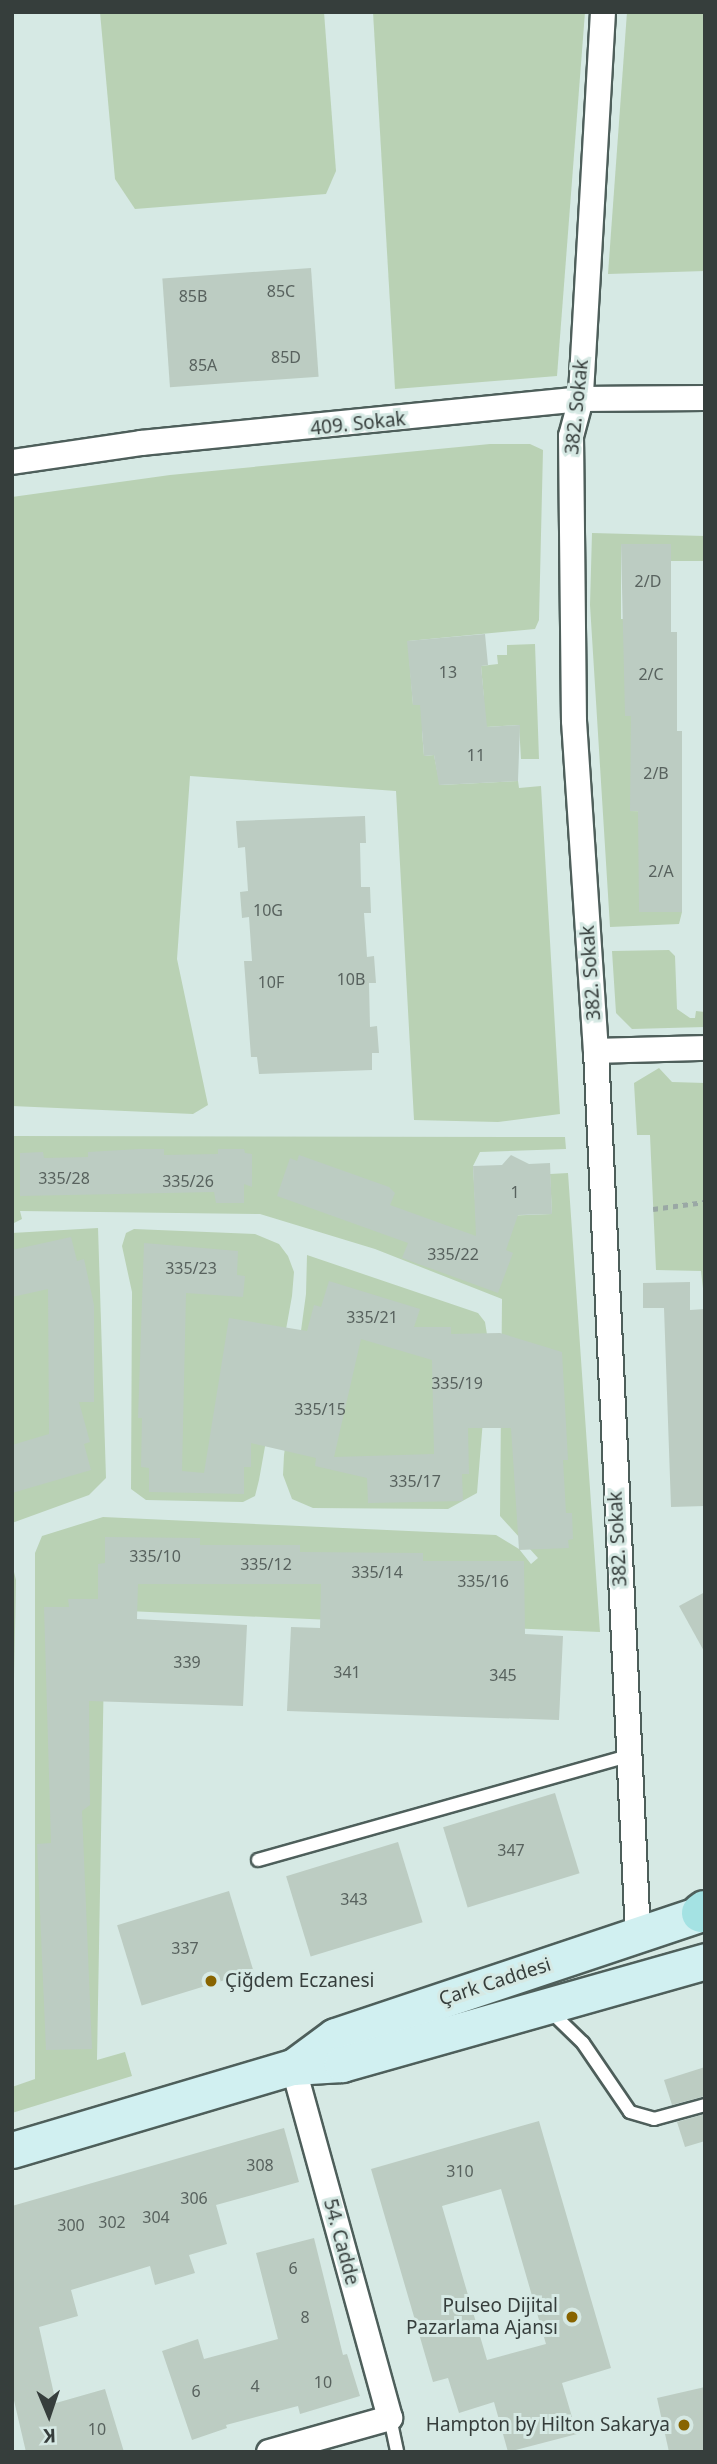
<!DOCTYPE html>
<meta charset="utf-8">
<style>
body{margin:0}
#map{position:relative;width:717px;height:2464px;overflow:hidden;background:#d6e9e4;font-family:"Noto Sans",sans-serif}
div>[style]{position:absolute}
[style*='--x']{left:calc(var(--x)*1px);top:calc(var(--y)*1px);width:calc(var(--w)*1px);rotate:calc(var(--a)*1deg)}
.green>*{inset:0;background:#b9d1b4}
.building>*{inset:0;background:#bcccc2;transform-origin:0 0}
.path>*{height:4.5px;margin-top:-2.25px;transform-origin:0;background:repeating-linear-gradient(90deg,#9aa8a5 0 5px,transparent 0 10px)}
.roads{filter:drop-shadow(2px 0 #4e5f5b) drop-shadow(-2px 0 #4e5f5b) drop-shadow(0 2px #4e5f5b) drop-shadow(0 -2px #4e5f5b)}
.service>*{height:12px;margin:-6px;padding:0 6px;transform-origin:6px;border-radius:6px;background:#fff}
.minor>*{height:24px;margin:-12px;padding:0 12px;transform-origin:12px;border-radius:12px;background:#fff}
.secondary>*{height:35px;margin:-17.5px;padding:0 17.5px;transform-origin:17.5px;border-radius:17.5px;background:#d1f0f1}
.primary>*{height:38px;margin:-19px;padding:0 19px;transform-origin:19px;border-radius:19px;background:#a4e2e3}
.dots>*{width:19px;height:19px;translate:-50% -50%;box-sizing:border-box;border:4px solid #d6e9e4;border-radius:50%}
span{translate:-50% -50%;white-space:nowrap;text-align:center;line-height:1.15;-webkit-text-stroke:6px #d6e9e4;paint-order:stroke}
.number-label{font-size:16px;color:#58625e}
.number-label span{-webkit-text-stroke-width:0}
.street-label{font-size:19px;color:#363e3c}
.poi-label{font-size:19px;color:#363e3c}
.left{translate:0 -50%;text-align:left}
.right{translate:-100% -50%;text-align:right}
.frame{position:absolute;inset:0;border:14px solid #363e3c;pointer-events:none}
.north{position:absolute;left:14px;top:2380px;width:70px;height:70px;-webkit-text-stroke:5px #d6e9e4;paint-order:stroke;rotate:178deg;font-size:19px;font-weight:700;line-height:28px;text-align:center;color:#363e3c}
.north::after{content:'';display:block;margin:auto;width:24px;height:32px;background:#363e3c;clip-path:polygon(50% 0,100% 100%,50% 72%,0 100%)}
</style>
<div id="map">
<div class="green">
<div style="clip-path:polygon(100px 12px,324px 12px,336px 171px,326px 194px,135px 209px,115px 179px)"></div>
<div style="clip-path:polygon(373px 12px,585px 12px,557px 376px,395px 389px)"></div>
<div style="clip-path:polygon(627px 12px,705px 12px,705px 271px,608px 274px)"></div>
<div style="clip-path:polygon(490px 444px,530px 444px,543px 450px,539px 620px,535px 629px,408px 641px,413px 705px,484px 699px,481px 666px,498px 664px,497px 655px,507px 655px,507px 645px,535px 644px,539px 759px,521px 759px,519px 725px,422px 731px,424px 756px,434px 755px,440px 785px,518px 781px,519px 788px,541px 786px,560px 1114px,498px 1122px,414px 1120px,396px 791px,190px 776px,177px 959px,208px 1105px,193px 1114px,12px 1106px,12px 497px,170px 475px)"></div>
<div style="clip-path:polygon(592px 533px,705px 536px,705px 561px,671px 561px,671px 544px,621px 544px,621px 619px,663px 620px,625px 632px,625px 715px,667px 716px,630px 811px,675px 812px,639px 912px,682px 912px,679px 924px,610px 927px,590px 605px)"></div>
<div style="clip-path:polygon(669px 950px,675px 956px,677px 1009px,690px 1018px,695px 1018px,696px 1011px,705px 1012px,705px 1027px,632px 1029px,616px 1013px,612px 951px)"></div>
<div style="clip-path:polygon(659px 1068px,672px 1082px,705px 1083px,705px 1306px,701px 1271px,656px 1270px,650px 1135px,637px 1135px,634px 1083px)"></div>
<div style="clip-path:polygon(12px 1136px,565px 1137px,566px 1149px,480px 1152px,473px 1166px,476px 1217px,552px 1214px,550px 1174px,568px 1173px,600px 1632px,105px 1610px,97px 2060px,125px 2052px,132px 2076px,12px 2113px,12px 2087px,35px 2079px,35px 1553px,42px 1536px,103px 1517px,496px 1535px,519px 1549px,531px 1564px,538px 1558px,500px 1516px,502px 1299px,375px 1249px,260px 1214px,20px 1211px,22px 1219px,12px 1224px)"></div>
<div style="clip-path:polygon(98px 1228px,106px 1478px,89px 1495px,12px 1523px,12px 1233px)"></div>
<div style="clip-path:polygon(134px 1229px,255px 1234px,279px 1244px,288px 1256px,294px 1272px,292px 1296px,259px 1480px,255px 1496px,243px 1502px,146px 1500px,131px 1489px,132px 1292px,122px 1246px,126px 1233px)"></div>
<div style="clip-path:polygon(307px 1255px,478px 1313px,485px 1322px,489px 1347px,477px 1493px,448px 1509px,313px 1508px,292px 1499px,283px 1475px,284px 1455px,306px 1294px)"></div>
<div style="clip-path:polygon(12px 1564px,16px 1580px,12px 1777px)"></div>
</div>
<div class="building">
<div style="left:311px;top:268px;width:109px;height:149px;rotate:86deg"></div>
<div style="clip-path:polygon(621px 544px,671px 544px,671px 632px,677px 632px,677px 731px,682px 731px,682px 912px,639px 912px,638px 811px,630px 811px,631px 716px,625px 716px)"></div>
<div style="clip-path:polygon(485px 634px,488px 665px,481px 666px,487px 727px,520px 725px,518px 781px,439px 785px,434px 755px,424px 756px,420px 705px,413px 705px,407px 641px)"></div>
<div style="clip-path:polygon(365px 816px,366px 843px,360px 843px,361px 887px,370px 887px,371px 913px,364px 913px,367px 957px,374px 956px,376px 983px,369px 983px,370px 1027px,377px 1026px,379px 1053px,372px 1053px,372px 1070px,259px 1074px,257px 1057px,251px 1057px,244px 961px,252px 961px,249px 917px,242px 918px,240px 892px,248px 891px,245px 847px,238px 848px,236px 821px)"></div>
<div style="clip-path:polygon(139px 1149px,164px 1149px,164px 1155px,218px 1154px,218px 1149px,244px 1149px,245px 1153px,252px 1154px,252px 1187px,244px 1184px,244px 1203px,216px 1203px,214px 1192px,20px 1196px,20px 1153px,43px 1152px,44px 1158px,88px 1157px,88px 1152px)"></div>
<div style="clip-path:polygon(299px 1155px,389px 1187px,395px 1193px,390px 1205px,476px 1236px,473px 1166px,502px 1165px,511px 1155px,529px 1164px,550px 1163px,552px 1214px,518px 1215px,506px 1250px,513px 1253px,498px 1293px,402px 1258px,408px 1243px,277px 1196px,290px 1158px,297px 1161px)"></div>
<div style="clip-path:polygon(71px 1237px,77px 1261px,84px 1259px,94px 1305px,94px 1402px,79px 1402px,90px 1442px,84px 1444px,91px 1470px,12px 1493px,12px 1445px,49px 1434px,48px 1289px,12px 1297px,12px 1250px)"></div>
<div style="clip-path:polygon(evenodd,144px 1243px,238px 1251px,237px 1275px,245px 1276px,243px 1297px,186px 1293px,182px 1471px,204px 1473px,229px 1318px,307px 1331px,314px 1305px,321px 1307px,329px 1281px,420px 1309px,414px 1327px,451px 1327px,451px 1334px,500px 1333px,562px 1352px,568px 1460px,563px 1460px,566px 1513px,572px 1513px,573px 1539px,568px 1540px,569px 1548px,519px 1550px,511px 1428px,468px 1428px,469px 1474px,462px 1474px,463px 1501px,368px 1503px,367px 1478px,315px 1466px,316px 1458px,251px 1443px,251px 1467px,244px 1467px,244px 1494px,149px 1492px,149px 1468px,141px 1467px,142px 1418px,138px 1418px,144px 1243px,361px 1339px,432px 1360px,434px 1454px,334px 1457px,361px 1339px)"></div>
<div style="clip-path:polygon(690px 1282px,690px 1310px,705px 1309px,705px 1506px,671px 1507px,664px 1308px,643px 1308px,643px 1283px)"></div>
<div style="clip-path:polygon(105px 1537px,200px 1538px,200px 1545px,300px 1545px,300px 1552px,423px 1553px,423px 1561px,524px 1561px,525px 1634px,563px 1636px,559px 1720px,287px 1711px,291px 1627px,320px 1628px,321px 1584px,138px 1584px,137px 1619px,247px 1625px,243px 1706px,89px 1701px,90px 1805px,82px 1811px,92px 2049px,46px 2050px,37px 1844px,51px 1843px,44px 1607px,69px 1607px,68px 1599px,98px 1599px,98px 1564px,105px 1563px)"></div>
<div style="clip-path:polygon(705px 1592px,705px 1653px,679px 1606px)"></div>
<div style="left:555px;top:1793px;width:84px;height:117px;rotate:73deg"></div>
<div style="left:398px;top:1842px;width:84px;height:117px;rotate:73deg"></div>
<div style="left:229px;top:1891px;width:84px;height:117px;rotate:73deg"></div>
<div style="clip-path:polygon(705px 2067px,705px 2096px,672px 2105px,664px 2080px)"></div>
<div style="clip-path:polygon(705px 2114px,705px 2141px,685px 2147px,677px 2122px)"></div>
<div style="clip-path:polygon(evenodd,539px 2121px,611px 2368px,562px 2383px,577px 2434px,508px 2452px,494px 2402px,459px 2413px,448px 2378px,433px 2382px,371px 2169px,539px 2121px,501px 2189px,546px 2344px,487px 2360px,442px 2206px,501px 2189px)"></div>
<div style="clip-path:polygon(284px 2128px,299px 2182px,216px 2205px,227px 2244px,189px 2255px,195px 2273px,155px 2285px,150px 2266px,71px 2290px,78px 2316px,39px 2327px,56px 2403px,105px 2389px,124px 2452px,26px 2452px,12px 2392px,12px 2206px)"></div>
<div style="clip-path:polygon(314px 2238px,343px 2355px,347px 2354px,360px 2396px,300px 2414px,298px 2406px,226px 2425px,227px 2428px,192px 2440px,162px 2351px,198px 2339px,204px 2359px,278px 2339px,256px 2253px)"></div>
<div style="clip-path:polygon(705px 2387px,705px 2452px,669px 2452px,657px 2398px)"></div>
</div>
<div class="path">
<div style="--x:653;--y:1209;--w:52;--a:-7.7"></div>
</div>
<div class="roads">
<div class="service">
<div style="--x:258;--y:1860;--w:383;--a:-15.7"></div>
<div style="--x:549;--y:2010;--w:47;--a:44.1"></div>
<div style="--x:583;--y:2043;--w:83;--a:55.7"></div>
<div style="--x:630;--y:2112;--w:25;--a:16"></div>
<div style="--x:654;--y:2119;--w:53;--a:-15.4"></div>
<div style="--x:390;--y:2418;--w:35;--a:78"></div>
</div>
<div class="minor">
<div style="--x:603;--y:12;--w:388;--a:93.3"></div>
<div style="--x:581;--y:399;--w:38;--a:105"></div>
<div style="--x:571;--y:436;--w:285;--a:89.4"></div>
<div style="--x:574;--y:721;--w:331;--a:86.2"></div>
<div style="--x:596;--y:1051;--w:885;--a:87.28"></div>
<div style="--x:12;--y:462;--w:130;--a:-8.4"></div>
<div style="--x:141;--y:443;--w:442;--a:-5.7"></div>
<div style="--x:581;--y:399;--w:124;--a:-0.5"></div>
<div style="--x:596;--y:1051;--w:109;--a:-1.6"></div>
<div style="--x:269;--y:2452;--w:126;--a:-15.7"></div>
<div style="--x:390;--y:2418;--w:364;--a:-105.4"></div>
</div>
<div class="secondary">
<div style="--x:293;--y:2067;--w:52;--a:-36.4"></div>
<div style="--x:335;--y:2036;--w:390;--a:-18.5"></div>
<div style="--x:12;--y:2150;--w:293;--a:-16.5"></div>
<div style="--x:293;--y:2067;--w:49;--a:-3.5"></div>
<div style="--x:342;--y:2064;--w:377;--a:-15.8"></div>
</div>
<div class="primary">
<div style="--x:701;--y:1913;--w:5;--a:-37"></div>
</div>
</div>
<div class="dots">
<div style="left:211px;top:1981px;background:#886400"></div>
<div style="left:572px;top:2317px;background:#886400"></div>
<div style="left:684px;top:2425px;background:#886400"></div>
</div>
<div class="number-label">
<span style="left:281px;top:291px">85C</span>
<span style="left:193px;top:296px">85B</span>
<span style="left:286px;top:357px">85D</span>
<span style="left:203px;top:365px">85A</span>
<span style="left:648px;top:581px">2/D</span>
<span style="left:448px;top:672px">13</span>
<span style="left:651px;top:674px">2/C</span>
<span style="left:476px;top:755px">11</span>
<span style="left:656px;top:773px">2/B</span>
<span style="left:661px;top:871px">2/A</span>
<span style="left:268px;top:910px">10G</span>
<span style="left:351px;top:979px">10B</span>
<span style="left:271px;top:982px">10F</span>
<span style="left:64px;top:1178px">335/28</span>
<span style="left:188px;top:1181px">335/26</span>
<span style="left:515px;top:1192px">1</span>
<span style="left:453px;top:1254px">335/22</span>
<span style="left:191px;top:1268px">335/23</span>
<span style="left:372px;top:1317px">335/21</span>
<span style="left:457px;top:1383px">335/19</span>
<span style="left:320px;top:1409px">335/15</span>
<span style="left:415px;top:1481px">335/17</span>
<span style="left:155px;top:1556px">335/10</span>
<span style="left:266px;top:1564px">335/12</span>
<span style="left:377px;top:1572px">335/14</span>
<span style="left:483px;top:1581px">335/16</span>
<span style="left:187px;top:1662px">339</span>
<span style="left:347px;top:1672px">341</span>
<span style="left:503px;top:1675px">345</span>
<span style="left:511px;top:1850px">347</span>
<span style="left:354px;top:1899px">343</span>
<span style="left:185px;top:1948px">337</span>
<span style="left:260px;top:2165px">308</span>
<span style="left:460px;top:2171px">310</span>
<span style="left:194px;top:2198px">306</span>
<span style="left:156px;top:2217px">304</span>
<span style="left:112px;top:2222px">302</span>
<span style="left:71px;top:2225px">300</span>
<span style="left:293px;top:2268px">6</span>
<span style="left:305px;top:2317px">8</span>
<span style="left:323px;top:2382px">10</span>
<span style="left:255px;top:2386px">4</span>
<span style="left:196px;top:2391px">6</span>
<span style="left:97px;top:2429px">10</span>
</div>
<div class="street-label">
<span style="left:577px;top:407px;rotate:-84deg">382. Sokak</span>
<span style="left:358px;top:424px;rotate:-6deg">409. Sokak</span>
<span style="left:591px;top:973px;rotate:-94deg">382. Sokak</span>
<span style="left:618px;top:1539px;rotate:-93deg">382. Sokak</span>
<span style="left:495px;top:1982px;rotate:-18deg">Çark Caddesi</span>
<span style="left:341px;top:2242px;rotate:75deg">54. Cadde</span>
</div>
<div class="poi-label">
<span class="left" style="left:225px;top:1981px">Çiğdem Eczanesi</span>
<span class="right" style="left:558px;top:2317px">Pulseo Dijital<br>Pazarlama Ajansı</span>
<span class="right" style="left:670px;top:2425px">Hampton by Hilton Sakarya</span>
</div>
<div class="frame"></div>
<div class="north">K</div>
</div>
